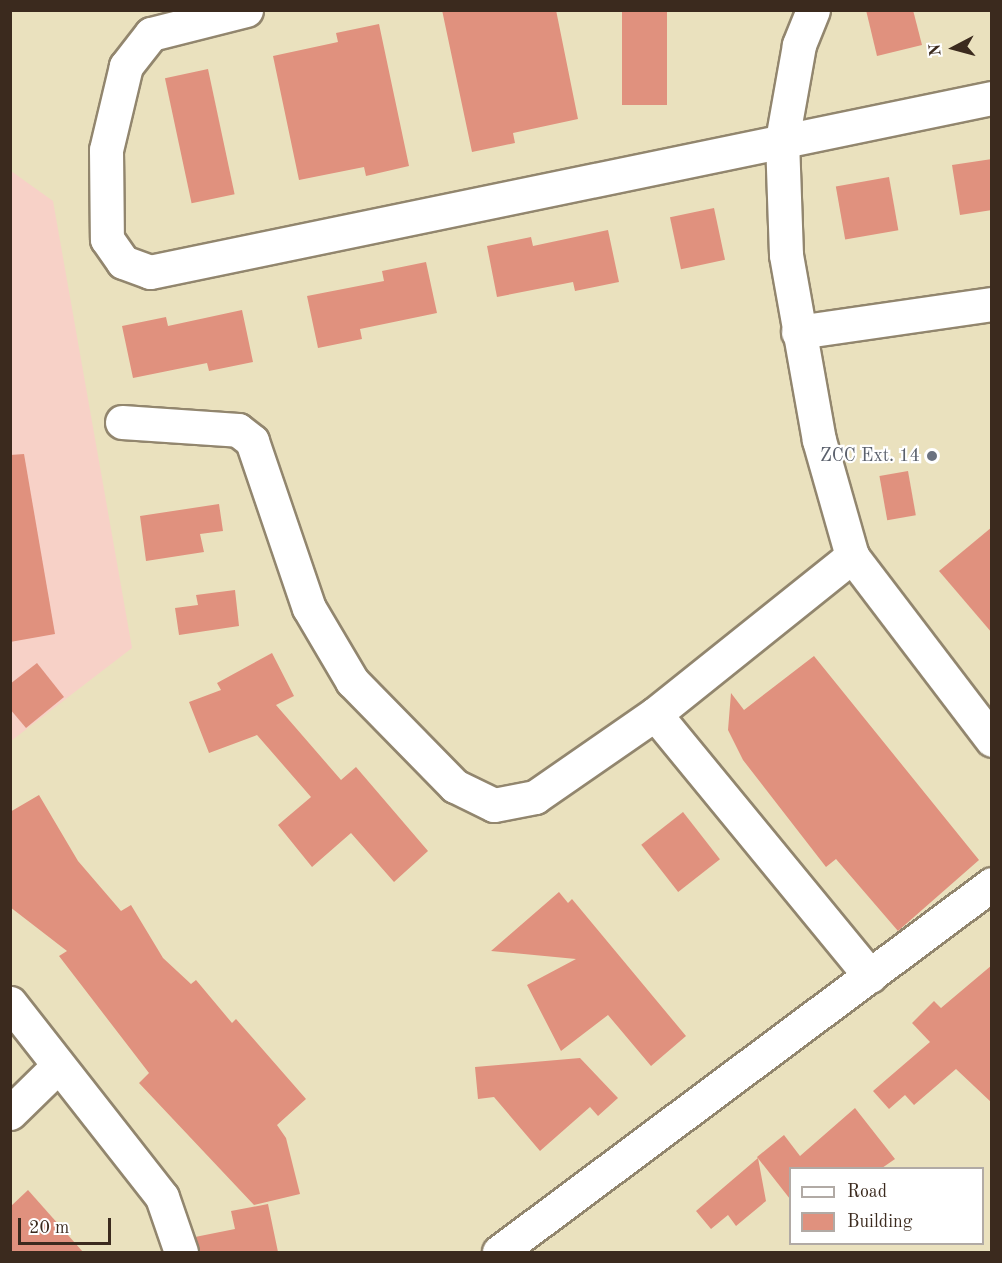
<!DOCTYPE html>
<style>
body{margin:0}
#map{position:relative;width:1002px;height:1263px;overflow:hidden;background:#eae1be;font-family:"Old Standard TT",serif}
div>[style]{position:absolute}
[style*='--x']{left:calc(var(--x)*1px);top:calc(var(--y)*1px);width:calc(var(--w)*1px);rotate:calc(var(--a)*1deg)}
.built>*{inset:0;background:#f7d1c7}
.building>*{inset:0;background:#e0917e;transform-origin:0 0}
.roads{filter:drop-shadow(2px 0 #92866e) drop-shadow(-2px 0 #92866e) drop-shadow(0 2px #92866e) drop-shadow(0 -2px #92866e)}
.minor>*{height:33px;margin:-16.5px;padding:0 16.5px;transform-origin:16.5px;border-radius:16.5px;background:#fff}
.dots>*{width:16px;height:16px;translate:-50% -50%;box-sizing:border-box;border:3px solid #fff;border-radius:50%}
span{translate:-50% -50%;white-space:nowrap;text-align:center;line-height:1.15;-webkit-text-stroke:4.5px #fff;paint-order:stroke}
.worship-label{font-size:18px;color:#5b616d}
.right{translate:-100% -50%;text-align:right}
.frame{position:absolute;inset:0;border:12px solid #3b2a1e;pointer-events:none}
.legend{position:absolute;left:789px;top:1167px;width:195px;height:78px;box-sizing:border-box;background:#fff;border:2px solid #b1aaa5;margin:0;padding:8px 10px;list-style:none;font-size:18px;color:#3b2a1e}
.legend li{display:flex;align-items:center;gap:12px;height:30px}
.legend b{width:30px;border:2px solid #b1aaa5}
.north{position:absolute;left:924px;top:18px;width:60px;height:60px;-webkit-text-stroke:4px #fff;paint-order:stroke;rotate:264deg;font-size:16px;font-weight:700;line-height:24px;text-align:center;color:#3b2a1e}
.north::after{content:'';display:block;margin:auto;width:21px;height:27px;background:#3b2a1e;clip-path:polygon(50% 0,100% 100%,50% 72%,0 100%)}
.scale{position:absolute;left:18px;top:1218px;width:93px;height:27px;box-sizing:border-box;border:3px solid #3b2a1e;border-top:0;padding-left:8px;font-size:18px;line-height:21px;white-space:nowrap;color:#3b2a1e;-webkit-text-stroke:4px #fff;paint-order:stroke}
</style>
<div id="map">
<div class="built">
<div style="clip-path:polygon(11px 171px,53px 201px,132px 648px,11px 741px)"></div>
</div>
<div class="building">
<div style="clip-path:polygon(442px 10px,556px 10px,578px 119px,513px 133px,515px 143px,472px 152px)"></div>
<div style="left:622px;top:10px;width:45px;height:95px"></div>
<div style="clip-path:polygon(866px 10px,913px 10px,922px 45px,877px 56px)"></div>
<div style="clip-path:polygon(379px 24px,409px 166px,366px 176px,364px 167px,299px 180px,273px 56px,338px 42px,336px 33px)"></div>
<div style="left:208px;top:69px;width:128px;height:44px;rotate:78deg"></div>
<div style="clip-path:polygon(992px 159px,992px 210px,960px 215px,952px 165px)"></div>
<div style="left:889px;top:177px;width:54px;height:54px;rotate:80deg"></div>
<div style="left:714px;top:208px;width:53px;height:45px;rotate:78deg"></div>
<div style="clip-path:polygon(608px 230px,619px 282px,575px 291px,573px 282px,497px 297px,487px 246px,531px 237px,533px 246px)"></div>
<div style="clip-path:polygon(426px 262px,437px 313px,360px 329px,362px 339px,318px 348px,307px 296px,384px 281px,382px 271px)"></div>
<div style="clip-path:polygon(242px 310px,253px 362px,209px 371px,207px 363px,133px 378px,122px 326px,166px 317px,168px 326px)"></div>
<div style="clip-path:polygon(24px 454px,55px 634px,10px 642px,10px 455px)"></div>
<div style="left:908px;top:471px;width:45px;height:29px;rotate:80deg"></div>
<div style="clip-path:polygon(219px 504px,223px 531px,200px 534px,204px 552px,146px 561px,140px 516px)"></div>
<div style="clip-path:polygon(992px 527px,992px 633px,939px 571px)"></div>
<div style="clip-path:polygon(235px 590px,239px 626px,179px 635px,175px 608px,198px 605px,196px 595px)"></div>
<div style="clip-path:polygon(272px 653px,294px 696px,276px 705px,341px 780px,356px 767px,428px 851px,394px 882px,351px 833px,312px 867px,278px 825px,311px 797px,257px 735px,209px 753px,189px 702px,221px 690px,217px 683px)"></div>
<div style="clip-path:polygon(814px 656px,979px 860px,898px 931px,836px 859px,826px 867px,743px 760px,728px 730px,731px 693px,744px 710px)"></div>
<div style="clip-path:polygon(37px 663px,64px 697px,26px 728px,10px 709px,10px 684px)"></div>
<div style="clip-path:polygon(39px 795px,78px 861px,121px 911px,131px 905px,163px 958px,191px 984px,196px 980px,232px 1023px,236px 1019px,306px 1099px,277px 1125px,286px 1138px,300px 1194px,254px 1205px,139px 1083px,149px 1073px,59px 956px,67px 951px,10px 907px,10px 812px)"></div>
<div style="left:683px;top:812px;width:60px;height:53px;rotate:52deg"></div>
<div style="clip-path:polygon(559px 892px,568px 903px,572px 899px,686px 1036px,651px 1066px,608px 1015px,561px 1051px,527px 985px,576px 959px,491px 951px)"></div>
<div style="clip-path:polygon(992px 965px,992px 1103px,956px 1069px,914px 1105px,905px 1095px,889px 1109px,873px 1091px,930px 1042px,912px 1023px,934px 1001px,941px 1008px)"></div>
<div style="clip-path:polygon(580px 1058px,618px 1098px,598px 1116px,590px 1107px,540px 1151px,494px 1097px,478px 1099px,475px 1067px)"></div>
<div style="clip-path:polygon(855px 1108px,895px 1159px,882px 1168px,790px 1168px,790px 1199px,757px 1157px,784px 1135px,800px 1156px)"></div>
<div style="clip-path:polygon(758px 1158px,766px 1201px,736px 1226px,728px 1215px,711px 1229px,696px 1211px)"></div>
<div style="clip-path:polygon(28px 1190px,83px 1252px,10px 1252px,10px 1207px)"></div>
<div style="clip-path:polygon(268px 1204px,278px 1252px,199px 1252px,195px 1237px,235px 1229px,231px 1211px)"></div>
</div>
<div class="roads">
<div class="minor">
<div style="--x:246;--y:10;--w:98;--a:165.8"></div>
<div style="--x:151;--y:34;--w:41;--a:128"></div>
<div style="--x:126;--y:66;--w:86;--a:103.4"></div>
<div style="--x:106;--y:150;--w:89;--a:89.4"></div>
<div style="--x:107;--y:239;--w:28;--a:55"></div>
<div style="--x:123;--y:262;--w:29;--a:20"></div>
<div style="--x:150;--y:272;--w:860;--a:-11.68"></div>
<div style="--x:813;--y:10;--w:38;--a:112"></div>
<div style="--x:799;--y:45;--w:97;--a:100.1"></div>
<div style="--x:782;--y:140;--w:115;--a:88"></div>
<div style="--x:786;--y:255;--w:188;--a:79.9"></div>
<div style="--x:819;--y:440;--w:121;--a:74.1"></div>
<div style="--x:852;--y:556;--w:231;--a:52.7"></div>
<div style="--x:798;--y:332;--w:196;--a:-8.2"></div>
<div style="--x:122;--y:422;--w:116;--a:3.9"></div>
<div style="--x:238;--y:430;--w:18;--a:38"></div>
<div style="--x:252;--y:441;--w:176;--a:71.2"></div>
<div style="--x:309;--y:608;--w:85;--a:59.5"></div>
<div style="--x:352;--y:681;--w:147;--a:45.6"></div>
<div style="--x:455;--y:786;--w:43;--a:26"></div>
<div style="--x:494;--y:805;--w:42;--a:-11"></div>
<div style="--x:535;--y:797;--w:146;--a:-34.7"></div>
<div style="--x:655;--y:714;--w:253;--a:-38.7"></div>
<div style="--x:655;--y:714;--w:339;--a:50.6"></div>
<div style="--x:10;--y:1003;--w:246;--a:51.9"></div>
<div style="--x:162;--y:1197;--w:58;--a:70.9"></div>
<div style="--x:10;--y:1113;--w:67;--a:-44.4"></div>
<div style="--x:499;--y:1252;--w:615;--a:-36.74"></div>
</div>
</div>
<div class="dots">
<div style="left:932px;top:456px;background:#6b7280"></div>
</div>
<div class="worship-label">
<span class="right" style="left:920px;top:456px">ZCC Ext. 14</span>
</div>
<div class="frame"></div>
<ul class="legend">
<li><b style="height:8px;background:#fff"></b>Road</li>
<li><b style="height:16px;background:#e0917e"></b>Building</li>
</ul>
<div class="north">N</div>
<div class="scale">20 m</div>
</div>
